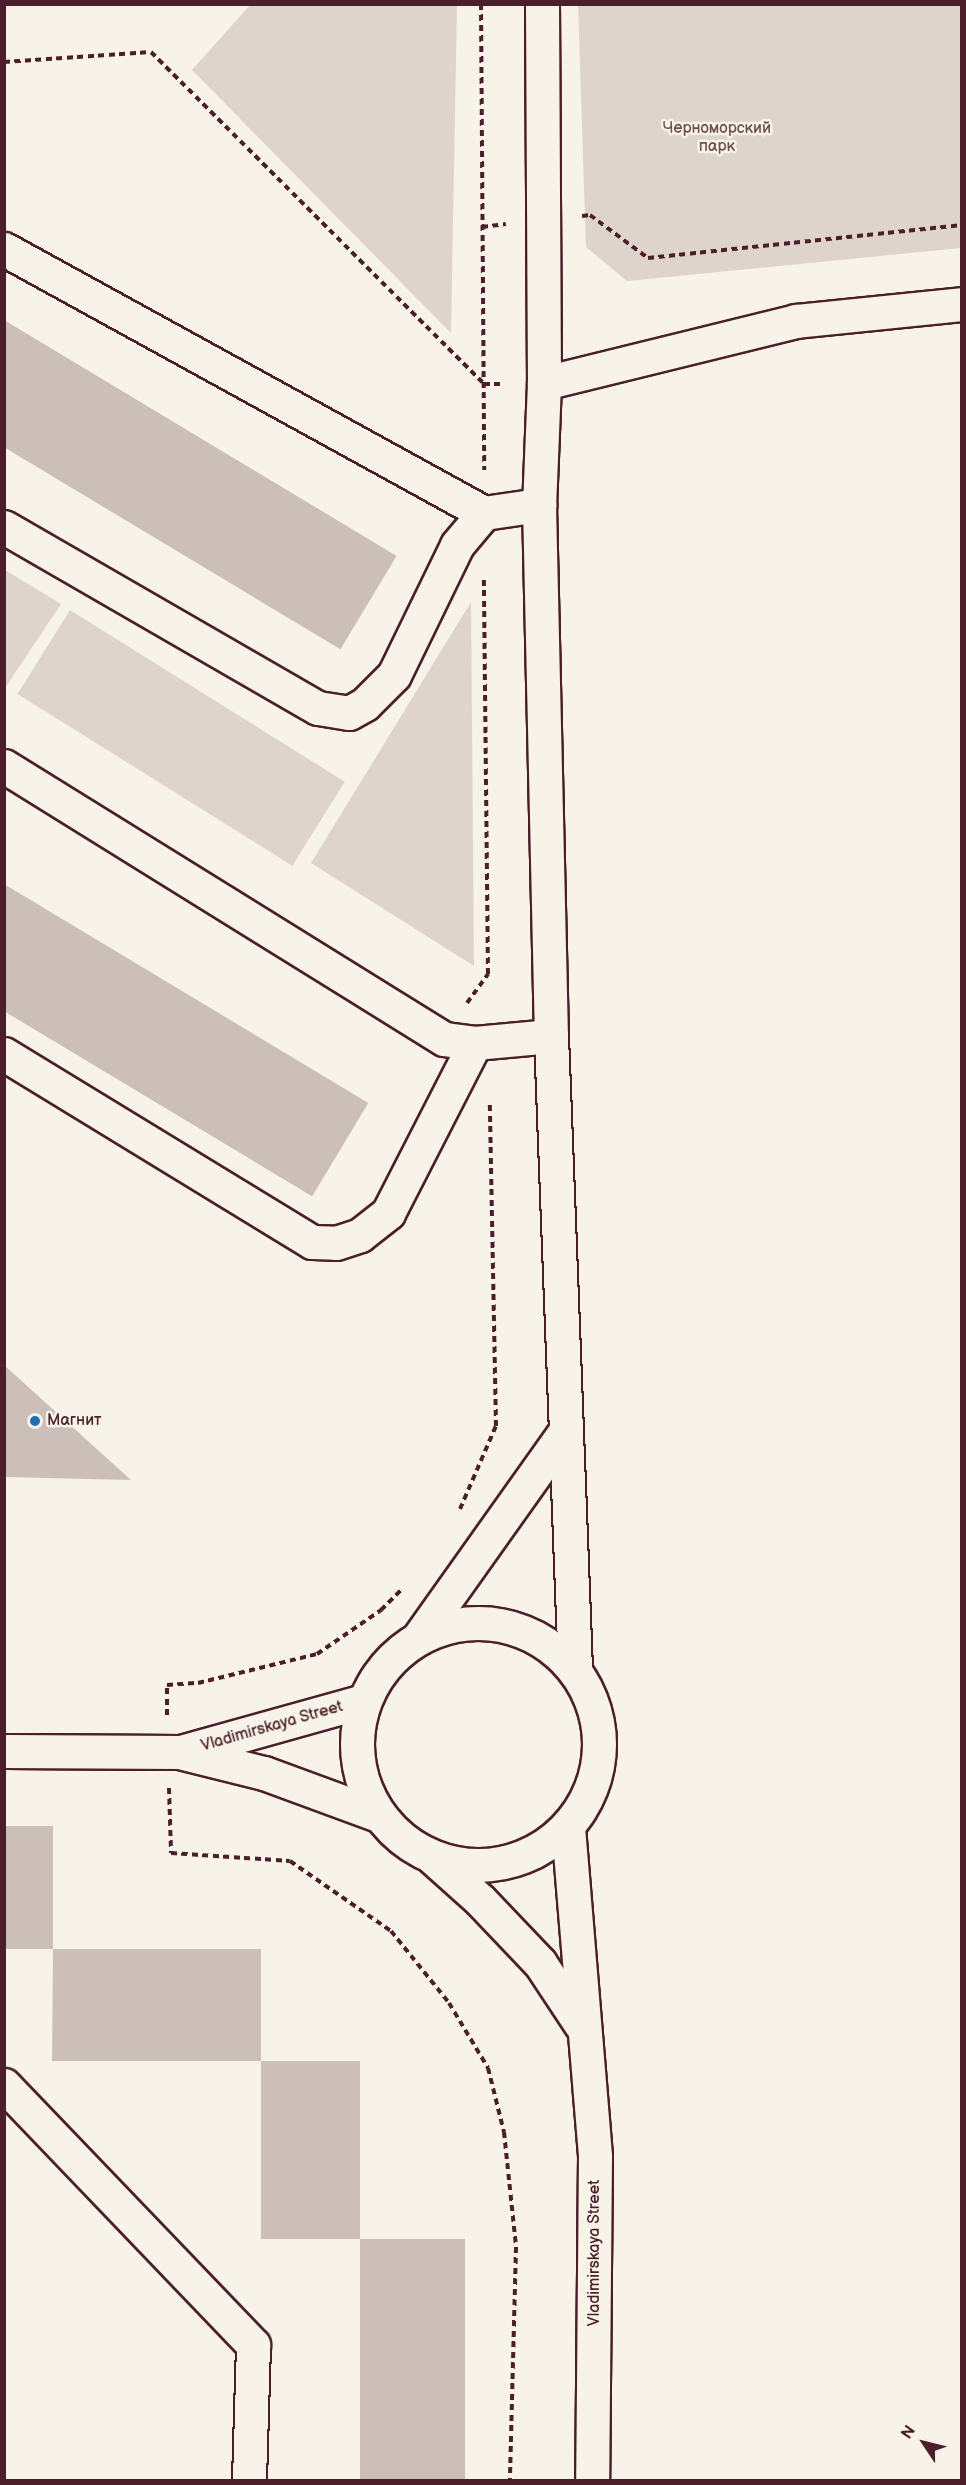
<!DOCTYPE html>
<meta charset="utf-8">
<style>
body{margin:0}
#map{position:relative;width:966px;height:2485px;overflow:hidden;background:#f7f3e8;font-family:"Balsamiq Sans",sans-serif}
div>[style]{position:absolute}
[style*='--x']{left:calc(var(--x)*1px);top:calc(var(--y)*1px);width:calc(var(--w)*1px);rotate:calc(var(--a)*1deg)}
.green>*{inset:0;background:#ded4cc;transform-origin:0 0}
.building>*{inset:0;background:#ccbfb9;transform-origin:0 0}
.path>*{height:4px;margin-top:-2px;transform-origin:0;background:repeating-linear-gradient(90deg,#4a1f2b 0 6px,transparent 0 10.5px)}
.roads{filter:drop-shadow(2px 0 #4a1f2b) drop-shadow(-2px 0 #4a1f2b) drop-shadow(0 2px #4a1f2b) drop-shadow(0 -2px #4a1f2b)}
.minor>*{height:33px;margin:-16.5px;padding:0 16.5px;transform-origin:16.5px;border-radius:16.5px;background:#f7f3e8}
.minor>.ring{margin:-16.5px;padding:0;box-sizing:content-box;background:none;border:33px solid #f7f3e8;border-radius:50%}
.dots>*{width:16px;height:16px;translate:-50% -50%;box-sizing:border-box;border:3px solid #f7f3e8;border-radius:50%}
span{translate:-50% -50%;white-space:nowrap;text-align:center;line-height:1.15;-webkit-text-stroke:5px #f7f3e8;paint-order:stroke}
.park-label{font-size:16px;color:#6f4c53}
.poi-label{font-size:16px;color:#4a1f2b}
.left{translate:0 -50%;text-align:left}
.street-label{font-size:16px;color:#4a1f2b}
.frame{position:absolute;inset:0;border:6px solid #4a1f2b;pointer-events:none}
.north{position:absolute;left:894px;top:2413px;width:60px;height:60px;-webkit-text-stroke:4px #f7f3e8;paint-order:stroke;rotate:305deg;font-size:16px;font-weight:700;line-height:24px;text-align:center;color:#4a1f2b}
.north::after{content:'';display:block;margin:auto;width:21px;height:27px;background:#4a1f2b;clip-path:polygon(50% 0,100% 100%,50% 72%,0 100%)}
</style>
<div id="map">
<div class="green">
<div style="clip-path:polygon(250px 5px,457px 5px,451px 333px,192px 70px)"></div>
<div style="clip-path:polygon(578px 5px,961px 5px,961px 248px,627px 281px,586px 247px)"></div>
<div style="clip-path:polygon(5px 570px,61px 604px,5px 688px)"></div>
<div style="clip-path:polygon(471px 602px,474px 966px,311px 863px)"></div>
<div style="left:70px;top:610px;width:324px;height:99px;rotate:32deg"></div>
</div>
<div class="building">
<div style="left:4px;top:320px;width:458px;height:109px;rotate:31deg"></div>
<div style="left:4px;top:884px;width:425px;height:109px;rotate:31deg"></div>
<div style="clip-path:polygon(4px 1365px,131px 1480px,4px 1477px)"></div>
<div style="clip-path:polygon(4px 1826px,53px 1826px,53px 1949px,261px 1949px,261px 2061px,52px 2061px,53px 1949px,4px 1949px)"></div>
<div style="left:261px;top:2061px;width:99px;height:178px"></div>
<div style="left:360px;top:2239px;width:105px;height:241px"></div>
</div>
<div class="path">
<div style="--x:481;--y:4;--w:466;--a:89.6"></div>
<div style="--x:4;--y:62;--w:147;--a:-3.9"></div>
<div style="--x:151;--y:52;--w:470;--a:44.9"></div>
<div style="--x:484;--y:384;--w:21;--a:0"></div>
<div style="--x:582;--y:216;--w:8;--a:-7"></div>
<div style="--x:590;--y:215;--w:72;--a:36.6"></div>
<div style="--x:648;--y:258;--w:316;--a:-6"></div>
<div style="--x:482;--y:227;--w:24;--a:-7"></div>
<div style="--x:467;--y:1003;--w:36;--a:-54"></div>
<div style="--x:488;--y:974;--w:395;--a:-90.6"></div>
<div style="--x:460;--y:1509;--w:90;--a:-66.6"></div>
<div style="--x:496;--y:1426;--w:325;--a:-91.1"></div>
<div style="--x:167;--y:1715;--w:30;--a:-90"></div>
<div style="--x:167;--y:1685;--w:31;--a:-4"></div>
<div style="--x:198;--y:1683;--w:122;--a:-13.7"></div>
<div style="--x:317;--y:1654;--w:78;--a:-34.5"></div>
<div style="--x:381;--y:1610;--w:31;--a:-45"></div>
<div style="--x:169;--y:1788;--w:65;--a:88.2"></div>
<div style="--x:171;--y:1853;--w:119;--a:3.8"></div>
<div style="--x:290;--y:1861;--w:123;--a:34.7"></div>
<div style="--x:391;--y:1931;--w:92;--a:51.1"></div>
<div style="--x:449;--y:2003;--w:76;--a:59"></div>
<div style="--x:488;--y:2068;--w:66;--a:76"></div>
<div style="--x:504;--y:2132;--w:116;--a:84"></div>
<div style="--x:516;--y:2247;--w:233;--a:91.5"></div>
</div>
<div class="roads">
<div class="minor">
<div style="--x:542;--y:4;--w:379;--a:89.7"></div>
<div style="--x:544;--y:383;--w:122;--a:92.3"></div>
<div style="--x:539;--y:505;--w:531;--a:88.71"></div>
<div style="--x:551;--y:1036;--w:632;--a:87.83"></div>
<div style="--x:4;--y:249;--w:548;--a:28.81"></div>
<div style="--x:484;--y:513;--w:56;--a:-8.3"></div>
<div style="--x:544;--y:383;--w:260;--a:-13.8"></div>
<div style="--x:796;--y:321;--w:167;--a:-5.8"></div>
<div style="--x:4;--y:527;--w:362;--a:30"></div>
<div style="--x:318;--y:708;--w:31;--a:9"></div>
<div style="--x:349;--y:713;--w:18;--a:-29"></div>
<div style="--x:365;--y:704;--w:41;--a:-45"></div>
<div style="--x:394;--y:675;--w:144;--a:-64.1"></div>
<div style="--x:457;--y:545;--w:42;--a:-49.8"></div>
<div style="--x:4;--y:766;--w:518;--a:31.82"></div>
<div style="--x:444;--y:1039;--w:31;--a:7"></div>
<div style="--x:475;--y:1043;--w:76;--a:-5.3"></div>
<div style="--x:4;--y:1054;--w:361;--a:31.4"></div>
<div style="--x:312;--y:1242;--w:24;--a:2"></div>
<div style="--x:336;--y:1243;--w:25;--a:-18"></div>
<div style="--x:360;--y:1235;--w:36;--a:-38"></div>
<div style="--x:388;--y:1213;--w:191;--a:-62.9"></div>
<div class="ring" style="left:357px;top:1623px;width:209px;height:209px"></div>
<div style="--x:419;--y:1637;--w:250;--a:-54.6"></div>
<div style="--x:4;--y:1751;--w:177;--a:0.3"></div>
<div style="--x:181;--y:1752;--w:190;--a:-15.6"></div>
<div style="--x:183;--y:1753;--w:83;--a:13.9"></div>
<div style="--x:264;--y:1773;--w:121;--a:20.2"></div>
<div style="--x:568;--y:1827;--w:330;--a:85.3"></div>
<div style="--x:595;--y:2156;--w:324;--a:90.5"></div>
<div style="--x:433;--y:1858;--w:63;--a:41.8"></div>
<div style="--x:480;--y:1900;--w:87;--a:46.4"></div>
<div style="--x:540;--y:1963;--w:74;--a:56.5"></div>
<div style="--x:4;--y:2085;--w:360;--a:46.2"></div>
<div style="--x:253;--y:2345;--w:135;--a:91.7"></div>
</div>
</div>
<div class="dots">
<div style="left:35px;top:1421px;background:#1f6fb2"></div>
</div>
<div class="park-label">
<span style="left:717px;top:138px">Черноморский<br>парк</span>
</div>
<div class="poi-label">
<span class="left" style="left:47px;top:1421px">Магнит</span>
</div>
<div class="street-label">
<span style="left:272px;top:1727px;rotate:-16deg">Vladimirskaya Street</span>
<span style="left:595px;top:2253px;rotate:-90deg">Vladimirskaya Street</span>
</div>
<div class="frame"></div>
<div class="north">N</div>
</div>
